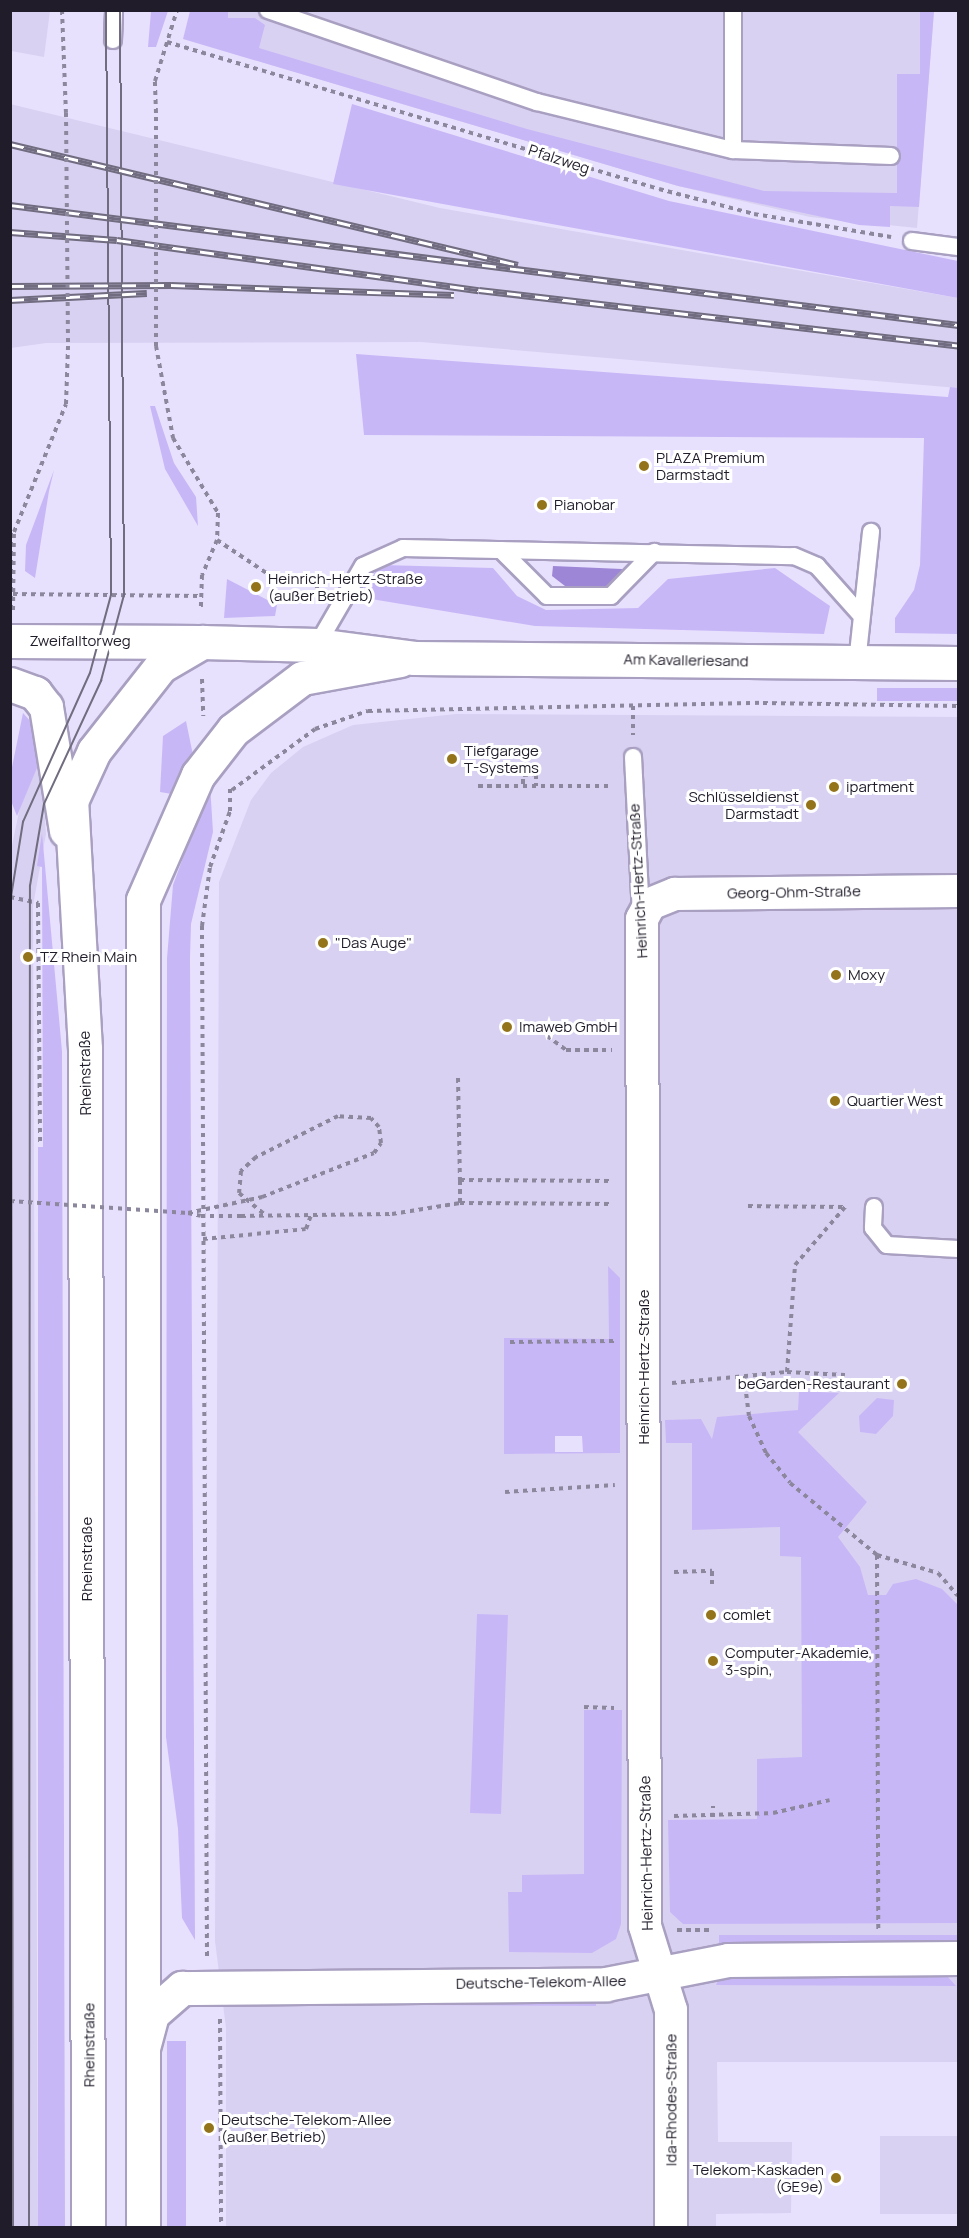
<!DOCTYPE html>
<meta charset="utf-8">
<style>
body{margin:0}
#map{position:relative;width:969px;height:2238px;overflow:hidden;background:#e8e1fd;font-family:Manrope,sans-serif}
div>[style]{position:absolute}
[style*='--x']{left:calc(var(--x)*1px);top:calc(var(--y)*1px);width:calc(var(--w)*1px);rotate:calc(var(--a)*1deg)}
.built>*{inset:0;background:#d9d1f2;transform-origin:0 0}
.green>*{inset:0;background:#c8b7f7;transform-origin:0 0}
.water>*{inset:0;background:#9e86d6}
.path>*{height:4px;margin-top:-2px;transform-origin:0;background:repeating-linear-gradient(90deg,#8c879c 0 4.5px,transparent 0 9px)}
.roads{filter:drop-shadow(2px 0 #a9a0c1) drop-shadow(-2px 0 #a9a0c1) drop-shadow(0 2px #a9a0c1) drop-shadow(0 -2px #a9a0c1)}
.lane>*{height:16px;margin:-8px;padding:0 8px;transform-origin:8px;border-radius:8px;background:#fff}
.street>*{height:32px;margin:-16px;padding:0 16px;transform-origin:16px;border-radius:16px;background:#fff}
.secondary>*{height:33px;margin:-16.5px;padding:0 16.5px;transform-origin:16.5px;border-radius:16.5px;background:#fff}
.primary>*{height:33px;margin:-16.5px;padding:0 16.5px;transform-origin:16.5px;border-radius:16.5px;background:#fff}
.tram>*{height:1.5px;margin:-0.75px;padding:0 0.75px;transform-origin:0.75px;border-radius:0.75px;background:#716c7f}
.rail>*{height:7px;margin-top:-3.5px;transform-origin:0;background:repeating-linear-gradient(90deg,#fff 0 14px,#716c7f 0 28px);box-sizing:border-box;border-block:2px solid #716c7f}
.path-bridge>*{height:4px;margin-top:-2px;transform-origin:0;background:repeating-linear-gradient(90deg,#8c879c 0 4.5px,transparent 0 9px)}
.dots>*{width:16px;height:16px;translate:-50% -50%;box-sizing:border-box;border:3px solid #fff;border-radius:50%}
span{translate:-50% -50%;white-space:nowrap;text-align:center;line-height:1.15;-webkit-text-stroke:6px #fff;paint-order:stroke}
.street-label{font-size:15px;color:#201c29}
.poi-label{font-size:15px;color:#201c29}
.left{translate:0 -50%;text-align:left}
.right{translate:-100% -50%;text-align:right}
.frame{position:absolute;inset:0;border:12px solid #201c29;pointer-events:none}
</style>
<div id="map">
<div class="built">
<div style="clip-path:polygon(10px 11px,50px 11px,44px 57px,11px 51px)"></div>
<div style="clip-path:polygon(228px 11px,934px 11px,917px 228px,810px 217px,678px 186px,228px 52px)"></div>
<div style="clip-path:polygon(10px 104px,440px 208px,958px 298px,958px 388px,421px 342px,46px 343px,11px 348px)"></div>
<div style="clip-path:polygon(evenodd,456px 714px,958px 717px,958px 2062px,717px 2062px,718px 2142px,792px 2142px,791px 2213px,716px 2214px,716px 2228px,226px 2228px,226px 2028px,215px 1941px,219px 882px,251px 800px,271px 773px,303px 747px,353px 725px,456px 714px,610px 1265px,620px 1452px,504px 1454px,609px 1339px,610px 1265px)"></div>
<div style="clip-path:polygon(40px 750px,46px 834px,33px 906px,38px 2227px,11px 2228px,10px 855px,21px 802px)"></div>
<div style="left:880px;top:2136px;width:78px;height:78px"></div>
</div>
<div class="green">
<div style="clip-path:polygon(151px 11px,168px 11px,156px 47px,148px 47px)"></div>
<div style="clip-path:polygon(190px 11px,228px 11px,228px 18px,255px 18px,265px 25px,259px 48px,527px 129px,764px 191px,897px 193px,897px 74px,920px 74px,920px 11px,934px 11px,919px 207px,890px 206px,890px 227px,859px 225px,678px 186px,183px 39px)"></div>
<div style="clip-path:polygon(352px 104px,669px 201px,958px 261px,958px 298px,333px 184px)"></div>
<div style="clip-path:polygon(356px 354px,948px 397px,950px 387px,958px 388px,958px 634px,895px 633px,895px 618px,914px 590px,920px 565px,924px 438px,364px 435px)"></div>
<div style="clip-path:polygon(150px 406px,155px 406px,174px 463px,196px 497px,198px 526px,165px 469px)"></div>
<div style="clip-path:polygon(54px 470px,49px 491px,35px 578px,25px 571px,26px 545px)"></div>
<div style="clip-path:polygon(382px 565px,493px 568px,517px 596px,546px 610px,638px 608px,668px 579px,775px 568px,830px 606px,824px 634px,535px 626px,353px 596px)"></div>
<div style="clip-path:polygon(227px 579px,277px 605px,275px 616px,224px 618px)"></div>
<div style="left:877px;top:688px;width:81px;height:13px"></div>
<div style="clip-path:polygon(23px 713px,32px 723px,39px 763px,17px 816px,11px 801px,11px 772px)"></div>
<div style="clip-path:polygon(186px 721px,193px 755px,172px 794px,160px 792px,163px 736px)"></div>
<div style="clip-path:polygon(210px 784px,213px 832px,191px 924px,190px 958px,195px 1940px,182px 1918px,178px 1829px,166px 1737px,167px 958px,173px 885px)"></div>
<div style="clip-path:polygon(42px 833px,62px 1051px,65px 2228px,38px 2227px,38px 1147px,43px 1147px,42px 867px,37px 866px)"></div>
<div style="clip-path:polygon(evenodd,608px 1266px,620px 1278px,620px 1453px,504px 1454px,504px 1338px,609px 1339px,608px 1266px,555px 1436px,582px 1436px,583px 1452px,555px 1452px,555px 1436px)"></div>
<div style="clip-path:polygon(799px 1391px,839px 1393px,798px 1432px,867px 1502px,838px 1537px,860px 1567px,868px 1595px,886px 1595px,893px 1584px,916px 1579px,942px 1589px,958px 1605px,958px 1923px,683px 1924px,670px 1912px,668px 1820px,757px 1819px,757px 1759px,802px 1757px,801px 1557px,780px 1556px,780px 1527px,692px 1530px,692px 1443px,666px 1443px,665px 1420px,701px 1419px,712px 1439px,717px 1417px,798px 1410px)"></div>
<div style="clip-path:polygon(877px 1398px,894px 1400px,893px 1416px,876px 1434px,860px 1432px,859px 1416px)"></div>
<div style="left:477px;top:1614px;width:31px;height:199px;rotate:2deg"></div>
<div style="clip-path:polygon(584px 1710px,622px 1710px,621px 1924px,616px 1939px,592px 1953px,509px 1952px,508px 1892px,522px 1892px,522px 1875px,584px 1874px)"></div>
<div style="left:719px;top:1935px;width:239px;height:12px"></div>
<div style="clip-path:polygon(720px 1976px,947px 1976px,956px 1986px,716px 1985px)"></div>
<div style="clip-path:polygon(596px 1996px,596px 2006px,230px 2004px)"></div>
<div style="left:167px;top:2041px;width:19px;height:186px"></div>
</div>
<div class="water">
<div style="clip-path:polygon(553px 566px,622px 569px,621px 581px,610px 588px,565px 586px,552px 576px)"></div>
</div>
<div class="path">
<div style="--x:62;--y:10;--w:103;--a:87.8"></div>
<div style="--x:167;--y:42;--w:513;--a:16.64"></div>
<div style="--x:659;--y:189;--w:98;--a:14.7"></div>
<div style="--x:754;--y:214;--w:139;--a:9.5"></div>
<div style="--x:156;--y:113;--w:32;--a:-92"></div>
<div style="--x:155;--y:81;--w:74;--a:-72.8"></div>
<div style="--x:156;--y:346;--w:94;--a:79.5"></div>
<div style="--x:173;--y:438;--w:87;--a:59"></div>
<div style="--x:218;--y:513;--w:27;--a:92"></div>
<div style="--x:217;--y:540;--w:38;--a:113"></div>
<div style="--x:202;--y:575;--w:36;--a:92"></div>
<div style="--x:217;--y:540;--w:65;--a:33.7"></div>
<div style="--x:271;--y:576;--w:53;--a:13"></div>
<div style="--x:13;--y:594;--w:187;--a:0.6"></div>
<div style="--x:13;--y:610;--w:78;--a:-89.3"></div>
<div style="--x:14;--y:532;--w:138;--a:-67.9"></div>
<div style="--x:66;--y:404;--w:58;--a:-88"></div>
<div style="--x:202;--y:679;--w:37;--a:88"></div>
<div style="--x:633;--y:706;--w:29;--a:90"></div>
<div style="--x:523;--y:784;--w:9;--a:-90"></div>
<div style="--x:523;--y:775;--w:13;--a:-4"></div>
<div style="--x:536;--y:774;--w:12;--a:90"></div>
<div style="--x:478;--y:786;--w:134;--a:0"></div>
<div style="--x:232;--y:790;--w:103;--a:-36.3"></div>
<div style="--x:315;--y:729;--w:56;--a:-18.8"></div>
<div style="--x:368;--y:711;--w:395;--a:-1.2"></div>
<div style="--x:763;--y:703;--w:195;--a:0.9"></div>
<div style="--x:10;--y:897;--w:29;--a:12"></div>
<div style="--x:38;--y:903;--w:241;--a:89.5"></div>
<div style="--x:547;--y:1036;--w:24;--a:36"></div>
<div style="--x:566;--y:1050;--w:46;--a:0"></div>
<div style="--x:458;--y:1078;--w:102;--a:88.9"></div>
<div style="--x:460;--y:1180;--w:152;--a:0.4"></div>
<div style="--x:256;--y:1157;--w:21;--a:137"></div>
<div style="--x:241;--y:1171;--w:22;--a:95"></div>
<div style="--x:239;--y:1193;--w:34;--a:40"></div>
<div style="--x:460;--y:1180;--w:23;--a:90"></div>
<div style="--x:748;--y:1206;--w:96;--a:0.6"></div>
<div style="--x:188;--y:1213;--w:13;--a:13"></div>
<div style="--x:241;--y:1216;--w:151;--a:-0.8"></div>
<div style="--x:392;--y:1214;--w:69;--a:-9.2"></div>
<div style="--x:460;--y:1203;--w:153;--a:0.4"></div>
<div style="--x:203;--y:1239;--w:103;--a:-5.5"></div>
<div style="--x:306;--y:1229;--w:15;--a:-70"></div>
<div style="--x:510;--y:1342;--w:104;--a:-0.6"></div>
<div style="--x:787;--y:1372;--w:107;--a:-85.7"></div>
<div style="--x:795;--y:1265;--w:77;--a:-49.2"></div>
<div style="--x:744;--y:1376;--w:40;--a:82.9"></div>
<div style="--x:749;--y:1416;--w:41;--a:65.3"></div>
<div style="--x:766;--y:1453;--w:38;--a:51"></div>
<div style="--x:790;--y:1483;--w:113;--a:39.6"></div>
<div style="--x:877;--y:1555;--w:374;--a:89.8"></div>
<div style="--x:672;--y:1383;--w:116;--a:-5.5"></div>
<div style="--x:787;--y:1372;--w:58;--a:3"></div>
<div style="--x:505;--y:1492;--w:110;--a:-3.6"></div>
<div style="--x:877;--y:1555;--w:64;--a:16.4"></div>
<div style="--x:938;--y:1573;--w:30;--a:49"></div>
<div style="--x:674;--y:1572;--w:38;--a:-2"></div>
<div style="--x:712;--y:1571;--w:15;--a:90"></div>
<div style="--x:584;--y:1707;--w:30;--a:2"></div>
<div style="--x:674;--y:1816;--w:99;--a:-1.7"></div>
<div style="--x:773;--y:1813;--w:58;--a:-12.8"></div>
<div style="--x:713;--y:1817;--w:11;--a:-90"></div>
<div style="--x:677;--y:1930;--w:32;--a:0"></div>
<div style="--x:207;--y:1956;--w:1030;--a:-90.28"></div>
<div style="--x:202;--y:926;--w:60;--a:-82.3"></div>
<div style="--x:210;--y:867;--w:59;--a:-70.3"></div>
<div style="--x:230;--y:811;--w:25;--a:-90"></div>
<div style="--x:220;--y:2019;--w:209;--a:89.7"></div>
</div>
<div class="roads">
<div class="lane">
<div style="--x:268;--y:10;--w:284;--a:18.9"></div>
<div style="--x:537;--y:102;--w:202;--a:13.8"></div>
<div style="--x:733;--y:150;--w:158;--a:2.2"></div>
<div style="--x:733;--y:10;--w:140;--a:90"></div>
<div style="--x:113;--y:40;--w:30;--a:-88"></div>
<div style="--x:912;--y:241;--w:46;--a:7.4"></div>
<div style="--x:501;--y:550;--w:65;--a:45"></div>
<div style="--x:547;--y:596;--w:64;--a:0"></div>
<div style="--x:611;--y:596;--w:62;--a:-45.7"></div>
<div style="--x:317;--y:645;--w:91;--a:-59.8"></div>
<div style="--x:363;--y:566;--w:44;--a:-24.2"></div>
<div style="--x:403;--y:548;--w:391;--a:1.2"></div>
<div style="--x:794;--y:556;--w:25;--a:23"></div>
<div style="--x:817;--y:566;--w:63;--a:48.2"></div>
<div style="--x:857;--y:663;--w:132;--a:-83.9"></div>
<div style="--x:633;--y:757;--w:158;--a:87.1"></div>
<div style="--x:874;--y:1207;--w:21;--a:93"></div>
<div style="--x:873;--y:1228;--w:22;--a:51"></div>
<div style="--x:887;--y:1245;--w:71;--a:3.2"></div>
</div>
<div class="street">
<div style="--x:671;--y:2228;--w:218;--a:-90"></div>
<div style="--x:671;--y:2010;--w:88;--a:-107.2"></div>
<div style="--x:645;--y:1926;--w:1007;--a:-90.17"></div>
<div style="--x:642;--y:919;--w:17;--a:-62"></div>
<div style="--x:650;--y:904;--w:27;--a:-22"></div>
<div style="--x:675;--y:894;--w:283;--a:-0.6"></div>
</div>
<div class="secondary">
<div style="--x:10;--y:641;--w:192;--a:0.3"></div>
<div style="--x:10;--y:684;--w:27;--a:20"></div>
<div style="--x:35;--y:693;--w:18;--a:52"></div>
<div style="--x:46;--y:707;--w:125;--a:80.8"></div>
<div style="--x:143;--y:2046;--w:1146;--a:-90"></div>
<div style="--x:143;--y:900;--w:137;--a:-66.3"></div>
<div style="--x:198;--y:775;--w:57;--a:-52.1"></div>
<div style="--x:233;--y:730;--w:86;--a:-37"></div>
<div style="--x:302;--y:678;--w:100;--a:-10.4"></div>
</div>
<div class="primary">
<div style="--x:88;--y:2228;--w:1179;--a:-90.15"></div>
<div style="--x:85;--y:1049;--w:248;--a:-93.2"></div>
<div style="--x:71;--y:801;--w:55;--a:-65.3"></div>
<div style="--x:94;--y:751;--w:108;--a:-51.8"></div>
<div style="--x:161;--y:666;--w:48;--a:-30.3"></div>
<div style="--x:202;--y:642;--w:115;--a:1.5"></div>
<div style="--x:317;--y:645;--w:98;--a:7.6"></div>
<div style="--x:414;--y:658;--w:544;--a:0.53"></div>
<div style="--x:143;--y:2228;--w:180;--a:-90"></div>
<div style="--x:143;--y:2048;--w:35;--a:-75"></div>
<div style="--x:152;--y:2014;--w:40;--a:-41"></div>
<div style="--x:182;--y:1988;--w:424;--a:-0.5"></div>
<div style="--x:606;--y:1984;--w:124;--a:-11.1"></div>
<div style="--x:728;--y:1960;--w:230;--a:-0.5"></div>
</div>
</div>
<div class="tram">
<div style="--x:13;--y:2228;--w:1331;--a:-90.09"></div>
<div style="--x:11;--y:897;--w:76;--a:-80.9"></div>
<div style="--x:23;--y:822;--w:163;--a:-65.8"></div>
<div style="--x:90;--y:673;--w:81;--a:-74.9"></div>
<div style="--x:111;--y:595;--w:585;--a:-90.49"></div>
<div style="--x:29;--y:2228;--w:1342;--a:-89.96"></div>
<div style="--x:30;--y:886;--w:83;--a:-80.3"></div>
<div style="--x:44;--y:804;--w:136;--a:-65.1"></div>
<div style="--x:101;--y:681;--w:89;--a:-75"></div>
<div style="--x:124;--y:595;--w:585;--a:-90.39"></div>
</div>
<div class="rail">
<div style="--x:10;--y:144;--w:522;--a:13.4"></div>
<div style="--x:10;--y:205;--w:956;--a:7.21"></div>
<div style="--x:10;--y:232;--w:107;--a:4.3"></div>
<div style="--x:117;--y:240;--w:365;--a:7.9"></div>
<div style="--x:479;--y:290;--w:482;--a:6.6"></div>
<div style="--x:10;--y:286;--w:161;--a:-0.4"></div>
<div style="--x:171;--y:285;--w:283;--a:2"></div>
<div style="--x:10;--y:300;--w:137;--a:-2.9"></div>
</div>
<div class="path-bridge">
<div style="--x:66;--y:113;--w:233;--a:89.5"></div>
<div style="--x:156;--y:346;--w:233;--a:-90"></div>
<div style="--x:10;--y:1201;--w:178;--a:3.9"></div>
<div style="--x:188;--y:1213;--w:76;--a:-12.2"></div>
<div style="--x:262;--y:1197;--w:120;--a:-21.4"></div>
<div style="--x:374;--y:1153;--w:12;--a:-55"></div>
<div style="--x:381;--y:1143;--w:16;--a:-97"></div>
<div style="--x:379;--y:1127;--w:12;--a:-132"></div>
<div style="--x:371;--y:1118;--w:33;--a:-177"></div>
<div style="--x:338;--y:1116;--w:92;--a:153.4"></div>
<div style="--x:201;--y:1216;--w:40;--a:0"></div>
</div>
<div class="dots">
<div style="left:644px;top:466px;background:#94741b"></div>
<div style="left:542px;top:505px;background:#94741b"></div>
<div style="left:256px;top:587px;background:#94741b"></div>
<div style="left:452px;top:759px;background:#94741b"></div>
<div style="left:834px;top:787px;background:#94741b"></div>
<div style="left:811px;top:805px;background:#94741b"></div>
<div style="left:323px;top:943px;background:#94741b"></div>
<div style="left:28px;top:957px;background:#94741b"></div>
<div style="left:836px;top:975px;background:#94741b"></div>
<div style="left:507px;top:1027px;background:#94741b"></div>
<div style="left:835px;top:1101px;background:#94741b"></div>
<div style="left:902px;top:1384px;background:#94741b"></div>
<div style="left:711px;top:1615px;background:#94741b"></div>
<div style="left:713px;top:1661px;background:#94741b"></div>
<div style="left:209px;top:2128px;background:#94741b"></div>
<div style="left:836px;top:2178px;background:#94741b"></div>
</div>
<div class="street-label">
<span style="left:559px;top:159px;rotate:18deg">Pfalzweg</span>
<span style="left:80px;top:641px">Zweifalltorweg</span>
<span style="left:686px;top:660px;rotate:1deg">Am Kavalleriesand</span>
<span style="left:638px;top:881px;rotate:-93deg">Heinrich-Hertz-Straße</span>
<span style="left:794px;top:892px;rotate:-1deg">Georg-Ohm-Straße</span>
<span style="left:85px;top:1073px;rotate:-91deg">Rheinstraße</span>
<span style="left:644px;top:1367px;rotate:-90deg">Heinrich-Hertz-Straße</span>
<span style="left:87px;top:1559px;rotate:-90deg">Rheinstraße</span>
<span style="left:646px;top:1853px;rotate:-91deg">Heinrich-Hertz-Straße</span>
<span style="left:541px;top:1982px;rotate:-1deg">Deutsche-Telekom-Allee</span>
<span style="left:89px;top:2045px;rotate:-90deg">Rheinstraße</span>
<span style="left:671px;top:2100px;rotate:-90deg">Ida-Rhodes-Straße</span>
</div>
<div class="poi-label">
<span class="left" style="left:656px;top:466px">PLAZA Premium<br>Darmstadt</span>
<span class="left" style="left:554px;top:505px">Pianobar</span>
<span class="left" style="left:268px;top:587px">Heinrich-Hertz-Straße<br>(außer Betrieb)</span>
<span class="left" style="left:464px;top:759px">Tiefgarage<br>T-Systems</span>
<span class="left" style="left:846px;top:787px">ipartment</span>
<span class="right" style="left:799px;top:805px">Schlüsseldienst<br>Darmstadt</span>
<span class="left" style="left:335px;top:943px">"Das Auge"</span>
<span class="left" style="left:40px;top:957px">TZ Rhein Main</span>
<span class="left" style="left:848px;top:975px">Moxy</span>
<span class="left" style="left:519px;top:1027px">Imaweb GmbH</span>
<span class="left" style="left:847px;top:1101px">Quartier West</span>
<span class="right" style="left:890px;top:1384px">beGarden-Restaurant</span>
<span class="left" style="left:723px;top:1615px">comlet</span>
<span class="left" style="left:725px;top:1661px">Computer-Akademie,<br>3-spin,</span>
<span class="left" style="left:221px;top:2128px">Deutsche-Telekom-Allee<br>(außer Betrieb)</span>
<span class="right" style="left:824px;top:2178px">Telekom-Kaskaden<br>(GE9e)</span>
</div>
<div class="frame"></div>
</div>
